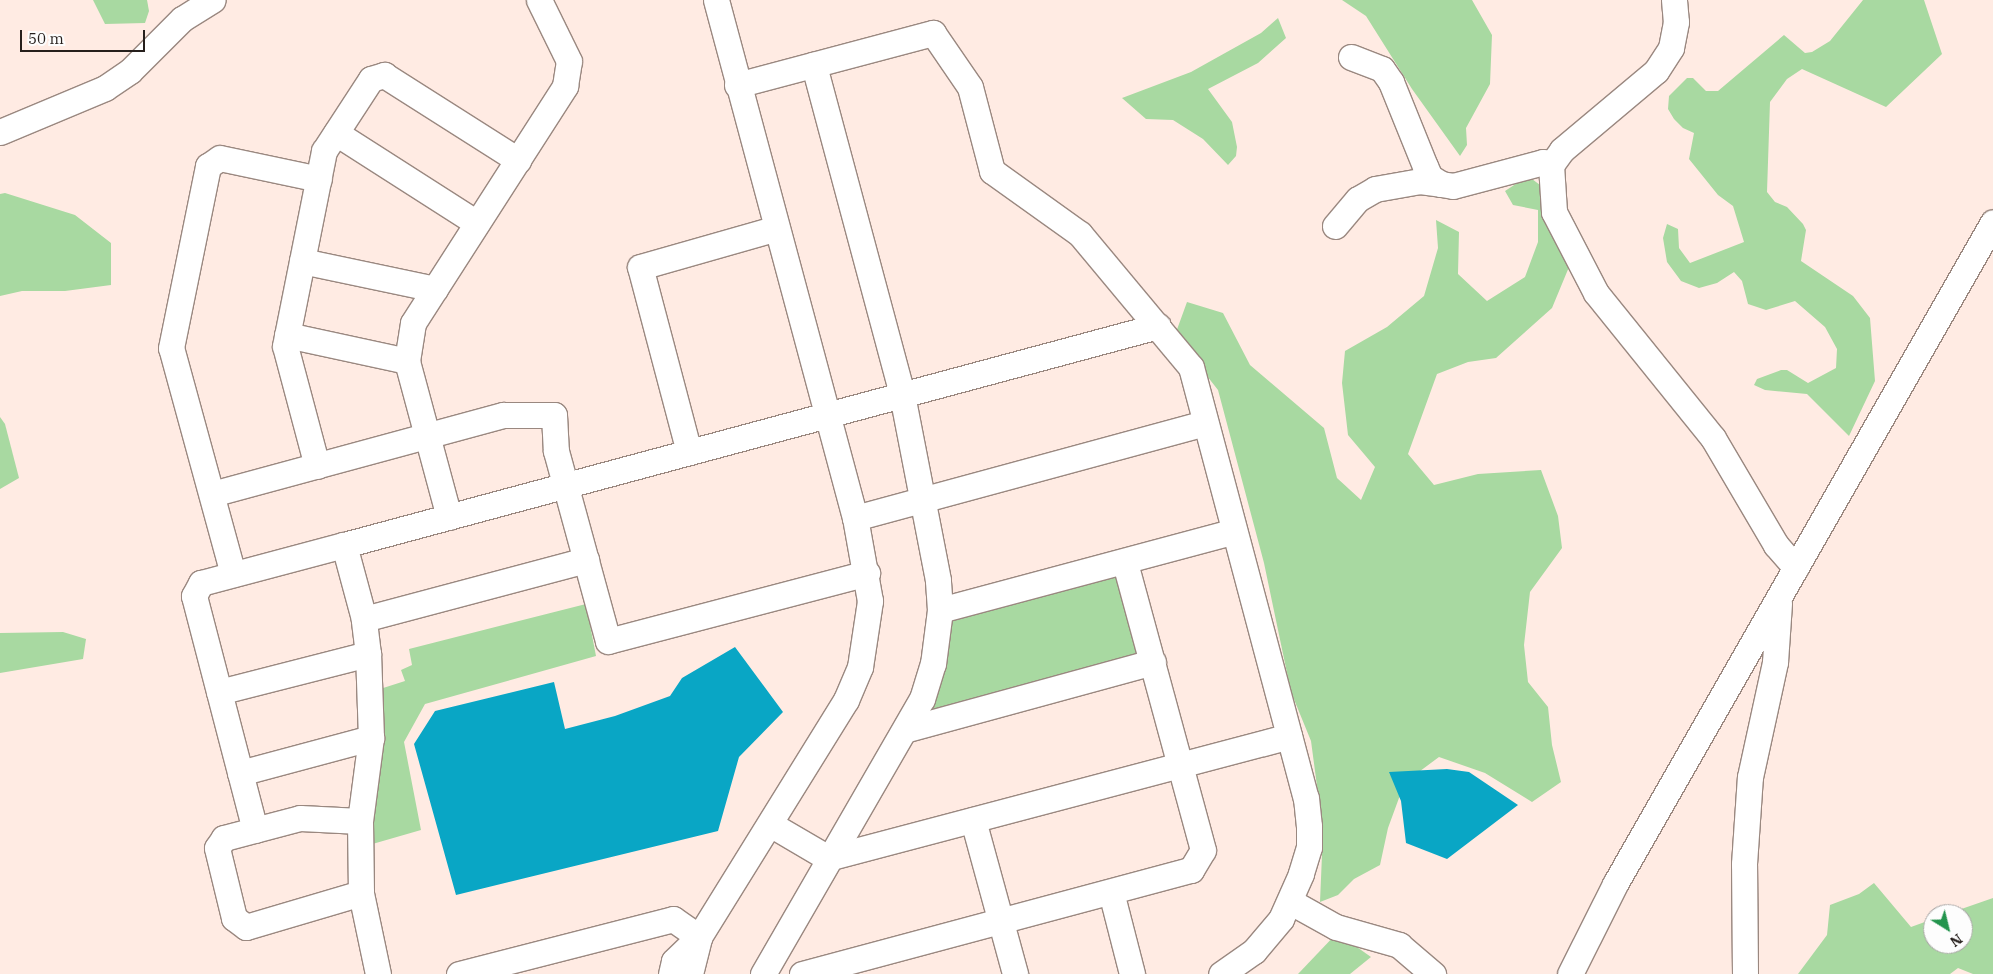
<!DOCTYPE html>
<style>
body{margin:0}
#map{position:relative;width:1993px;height:974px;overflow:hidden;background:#ffebe3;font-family:"IBM Plex Serif",serif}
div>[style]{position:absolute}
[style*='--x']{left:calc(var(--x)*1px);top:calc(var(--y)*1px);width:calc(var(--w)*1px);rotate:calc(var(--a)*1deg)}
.green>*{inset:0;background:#a8d9a1}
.water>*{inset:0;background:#09a6c5}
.roads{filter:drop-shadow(1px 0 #9a8880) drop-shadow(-1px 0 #9a8880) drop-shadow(0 1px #9a8880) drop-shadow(0 -1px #9a8880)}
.minor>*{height:25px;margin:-12.5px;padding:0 12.5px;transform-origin:12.5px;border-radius:12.5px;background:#fff}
span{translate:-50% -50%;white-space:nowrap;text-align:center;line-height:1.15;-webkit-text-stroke:5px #fdfdfd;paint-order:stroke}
.north{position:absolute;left:1923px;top:904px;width:50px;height:50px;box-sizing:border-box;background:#fdfdfd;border:1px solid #a7a4a3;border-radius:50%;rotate:144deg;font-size:14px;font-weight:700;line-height:20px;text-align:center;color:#261f1c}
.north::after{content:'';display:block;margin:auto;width:18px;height:22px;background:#23944d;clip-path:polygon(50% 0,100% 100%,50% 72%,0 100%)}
.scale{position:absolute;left:20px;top:30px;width:125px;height:22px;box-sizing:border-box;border:2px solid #261f1c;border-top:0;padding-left:6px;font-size:15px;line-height:18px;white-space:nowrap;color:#261f1c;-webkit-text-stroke:4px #fdfdfd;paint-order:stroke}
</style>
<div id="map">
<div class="green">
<div style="clip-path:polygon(93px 0,147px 0,149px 11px,145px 23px,105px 24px)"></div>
<div style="clip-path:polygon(1342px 0,1472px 0,1492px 35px,1490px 84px,1466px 128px,1467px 145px,1460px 156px,1412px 89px,1366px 16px)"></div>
<div style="clip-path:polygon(1863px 0,1924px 0,1942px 54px,1886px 107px,1802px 69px,1787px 79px,1770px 102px,1767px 192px,1775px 202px,1787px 207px,1803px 224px,1806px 230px,1801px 261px,1853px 296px,1870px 318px,1875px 381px,1849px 436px,1807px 394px,1765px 390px,1754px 385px,1757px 379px,1781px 370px,1787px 370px,1808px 383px,1836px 368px,1837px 349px,1825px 327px,1795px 301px,1766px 310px,1748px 304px,1742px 281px,1734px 272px,1717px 283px,1699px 288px,1681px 281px,1667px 262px,1663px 238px,1667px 224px,1678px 229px,1679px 248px,1690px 263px,1744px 242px,1733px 206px,1718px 195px,1689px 159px,1694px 133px,1683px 128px,1674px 119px,1668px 109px,1669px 96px,1687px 78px,1693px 78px,1706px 91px,1718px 91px,1784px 35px,1805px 53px,1812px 52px,1830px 41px)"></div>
<div style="clip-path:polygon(1278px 18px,1286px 38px,1258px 63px,1208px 89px,1232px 122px,1237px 147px,1236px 156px,1228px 165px,1203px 139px,1173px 120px,1146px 119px,1122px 98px,1191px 72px,1261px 33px)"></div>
<div style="clip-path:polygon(1528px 176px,1548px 191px,1569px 267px,1552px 308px,1496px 358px,1468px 362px,1437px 374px,1408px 454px,1434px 485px,1478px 474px,1541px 470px,1558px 516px,1562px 548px,1530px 592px,1524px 645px,1528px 682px,1548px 707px,1552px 745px,1561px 782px,1532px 802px,1485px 773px,1439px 757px,1412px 777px,1399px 798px,1388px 828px,1380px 865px,1354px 879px,1338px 895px,1320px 902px,1323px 831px,1311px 741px,1291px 692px,1264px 563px,1218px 390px,1175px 335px,1187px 302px,1223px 313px,1250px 365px,1324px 428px,1337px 478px,1361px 500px,1375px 467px,1348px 435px,1342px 383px,1345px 351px,1387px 327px,1424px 296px,1438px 248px,1436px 220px,1459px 232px,1458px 274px,1487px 301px,1525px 277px,1538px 242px,1538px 210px,1513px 205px,1505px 191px)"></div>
<div style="clip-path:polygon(5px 193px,75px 215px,111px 243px,111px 285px,65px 291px,22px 291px,0 296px,0 194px)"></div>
<div style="clip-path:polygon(0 417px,5px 424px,19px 478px,0 489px)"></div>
<div style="clip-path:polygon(1114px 573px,1122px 580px,1141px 653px,934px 715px,928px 710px,950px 617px)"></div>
<div style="clip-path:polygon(586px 604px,596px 656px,425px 704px,404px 742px,421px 830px,369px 845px,380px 689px,405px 681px,401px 670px,412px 665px,409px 649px)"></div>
<div style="clip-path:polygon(63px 632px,86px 639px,83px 659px,0 673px,0 633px)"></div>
<div style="clip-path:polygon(1874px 883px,1911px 927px,1933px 919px,1933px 944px,1963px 944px,1963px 914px,1947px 914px,1993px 898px,1993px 974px,1973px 974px,1958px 968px,1950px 974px,1798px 974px,1827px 935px,1830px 905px,1859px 894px)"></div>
<div style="clip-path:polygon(1337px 933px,1371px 957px,1350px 974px,1298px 974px)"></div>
</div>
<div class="water">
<div style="clip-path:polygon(735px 647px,783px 712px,739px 757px,718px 831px,456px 895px,414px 744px,435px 711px,554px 682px,565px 729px,615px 716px,670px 696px,682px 678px)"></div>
<div style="clip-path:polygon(1447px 769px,1469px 772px,1518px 805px,1447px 859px,1406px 843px,1401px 801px,1389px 772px)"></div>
</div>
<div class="roads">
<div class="minor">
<div style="--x:1674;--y:0;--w:22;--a:85"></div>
<div style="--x:1676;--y:22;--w:26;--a:101"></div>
<div style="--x:1671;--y:48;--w:27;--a:123"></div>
<div style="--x:1656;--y:71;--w:123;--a:140"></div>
<div style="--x:1562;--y:150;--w:19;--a:126"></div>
<div style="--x:1551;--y:165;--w:47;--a:86.3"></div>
<div style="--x:1554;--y:212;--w:91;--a:62.6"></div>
<div style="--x:1596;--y:293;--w:186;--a:51.1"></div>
<div style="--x:1713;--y:438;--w:124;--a:59.5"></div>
<div style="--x:1776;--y:545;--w:30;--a:49"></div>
<div style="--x:1351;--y:57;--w:33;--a:21"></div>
<div style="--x:1382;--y:69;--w:16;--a:55"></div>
<div style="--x:1391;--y:82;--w:91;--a:68"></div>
<div style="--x:1425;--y:166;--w:12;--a:66"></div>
<div style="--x:1430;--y:177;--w:13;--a:32"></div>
<div style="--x:1441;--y:184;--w:12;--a:9"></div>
<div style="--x:1453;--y:186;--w:93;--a:-14.9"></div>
<div style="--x:1543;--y:162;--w:9;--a:21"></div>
<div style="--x:737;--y:85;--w:203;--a:-14.9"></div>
<div style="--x:933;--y:33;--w:65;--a:55.6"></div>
<div style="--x:970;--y:87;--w:87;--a:75.3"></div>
<div style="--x:992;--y:171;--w:108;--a:35.6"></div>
<div style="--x:1080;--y:234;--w:173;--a:50.2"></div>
<div style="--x:1191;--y:367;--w:446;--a:75.1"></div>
<div style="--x:1306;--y:798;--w:28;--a:84"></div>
<div style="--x:1309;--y:826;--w:21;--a:90"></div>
<div style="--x:1309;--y:847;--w:28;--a:107"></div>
<div style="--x:1301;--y:874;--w:49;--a:114"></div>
<div style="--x:1281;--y:919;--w:42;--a:130.2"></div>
<div style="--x:1254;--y:951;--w:40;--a:145.1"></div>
<div style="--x:0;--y:132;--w:114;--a:-22.7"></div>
<div style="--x:105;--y:88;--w:30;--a:-34"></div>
<div style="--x:130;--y:71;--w:74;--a:-45"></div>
<div style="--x:182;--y:19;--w:36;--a:-32"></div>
<div style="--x:336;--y:133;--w:167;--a:32.6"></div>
<div style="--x:1335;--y:226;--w:35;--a:-50"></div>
<div style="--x:1358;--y:199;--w:20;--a:-30"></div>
<div style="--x:1375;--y:189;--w:46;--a:-10.1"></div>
<div style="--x:1420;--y:181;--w:21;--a:8"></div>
<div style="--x:302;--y:261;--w:136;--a:11.9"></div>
<div style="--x:287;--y:335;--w:123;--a:12.2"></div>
<div style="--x:689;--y:452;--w:191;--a:-104.8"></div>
<div style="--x:640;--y:267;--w:142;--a:-15.9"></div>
<div style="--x:317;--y:466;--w:124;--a:-104.9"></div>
<div style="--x:285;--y:346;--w:199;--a:-78.7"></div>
<div style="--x:324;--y:151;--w:86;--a:-56.9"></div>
<div style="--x:371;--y:79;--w:14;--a:-17"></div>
<div style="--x:384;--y:75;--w:159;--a:32.4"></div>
<div style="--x:212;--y:494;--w:302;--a:-15.2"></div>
<div style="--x:503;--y:415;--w:51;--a:0"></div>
<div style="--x:554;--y:415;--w:36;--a:87"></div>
<div style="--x:556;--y:451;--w:197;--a:74.7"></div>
<div style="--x:608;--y:641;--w:268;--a:-14.7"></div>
<div style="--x:449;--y:517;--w:162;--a:-105.1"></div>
<div style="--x:407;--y:361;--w:38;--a:-81"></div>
<div style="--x:413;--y:323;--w:282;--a:-57.3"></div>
<div style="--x:565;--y:86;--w:25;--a:-81"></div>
<div style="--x:569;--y:61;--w:68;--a:-116.2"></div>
<div style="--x:855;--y:518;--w:363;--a:-15.2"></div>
<div style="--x:233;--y:574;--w:234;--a:-105.3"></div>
<div style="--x:171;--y:348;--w:186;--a:-78.5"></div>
<div style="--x:208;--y:166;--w:14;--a:-34"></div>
<div style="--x:220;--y:158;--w:101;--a:12"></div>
<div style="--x:940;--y:610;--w:304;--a:-15"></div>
<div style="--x:364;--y:619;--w:230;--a:-14.9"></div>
<div style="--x:219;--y:692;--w:154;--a:-14.3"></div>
<div style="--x:908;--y:729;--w:254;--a:-15.3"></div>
<div style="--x:240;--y:773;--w:136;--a:-15"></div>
<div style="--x:973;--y:820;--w:160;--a:74.7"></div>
<div style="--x:360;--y:821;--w:60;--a:-177.1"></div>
<div style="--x:300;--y:818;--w:79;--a:165.3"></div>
<div style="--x:224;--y:838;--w:12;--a:125"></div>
<div style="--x:217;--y:848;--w:72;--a:76.3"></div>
<div style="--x:234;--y:918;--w:15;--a:37"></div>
<div style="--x:246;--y:927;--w:120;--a:-16.5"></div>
<div style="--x:770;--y:824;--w:67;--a:30.4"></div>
<div style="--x:828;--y:858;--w:477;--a:-14.8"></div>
<div style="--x:255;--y:830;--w:242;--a:-104.6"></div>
<div style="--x:194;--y:596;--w:15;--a:-62"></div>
<div style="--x:201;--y:583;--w:148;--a:-14.9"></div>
<div style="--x:1111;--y:892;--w:85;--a:75.6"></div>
<div style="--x:1291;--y:902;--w:51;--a:29.1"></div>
<div style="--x:1336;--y:927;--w:66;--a:15.9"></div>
<div style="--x:1399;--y:945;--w:45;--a:40.5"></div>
<div style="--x:378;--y:974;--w:83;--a:-101.9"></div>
<div style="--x:361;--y:893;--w:72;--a:-90.8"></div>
<div style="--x:360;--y:821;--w:84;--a:-82.5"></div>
<div style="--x:371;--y:738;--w:84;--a:-92"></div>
<div style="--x:368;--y:654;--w:35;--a:-97"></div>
<div style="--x:364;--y:619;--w:77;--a:-105.1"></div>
<div style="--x:344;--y:545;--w:843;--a:-15.06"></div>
<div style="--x:459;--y:974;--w:221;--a:-14.4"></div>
<div style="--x:673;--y:919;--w:32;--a:35"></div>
<div style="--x:671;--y:974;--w:13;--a:-77"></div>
<div style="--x:674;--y:961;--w:35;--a:-44"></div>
<div style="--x:699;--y:937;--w:279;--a:-58.2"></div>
<div style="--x:846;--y:700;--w:36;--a:-67"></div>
<div style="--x:860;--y:667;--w:67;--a:-81.4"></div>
<div style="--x:870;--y:601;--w:84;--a:-100.2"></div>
<div style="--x:855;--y:518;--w:536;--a:-105.02"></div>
<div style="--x:690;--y:974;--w:38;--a:-76"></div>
<div style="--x:763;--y:974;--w:318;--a:-60"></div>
<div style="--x:922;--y:699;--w:37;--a:-73"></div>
<div style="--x:933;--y:664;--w:54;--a:-82.6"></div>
<div style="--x:940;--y:610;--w:30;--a:-94"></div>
<div style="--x:938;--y:580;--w:189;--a:-101"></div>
<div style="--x:902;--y:394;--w:341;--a:-105"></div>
<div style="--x:802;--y:974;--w:403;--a:-15"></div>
<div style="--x:1191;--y:870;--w:23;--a:-59"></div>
<div style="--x:1203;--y:850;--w:298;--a:-105.2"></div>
<div style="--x:1570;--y:974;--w:101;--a:-63.4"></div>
<div style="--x:1615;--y:884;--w:762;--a:-60.27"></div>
<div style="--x:1745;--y:974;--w:110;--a:-90.5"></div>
<div style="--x:1744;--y:864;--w:87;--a:-86.1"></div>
<div style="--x:1750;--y:777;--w:118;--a:-77.7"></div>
<div style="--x:1775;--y:662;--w:59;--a:-86.1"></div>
</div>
</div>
<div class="north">N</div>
<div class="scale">50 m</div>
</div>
